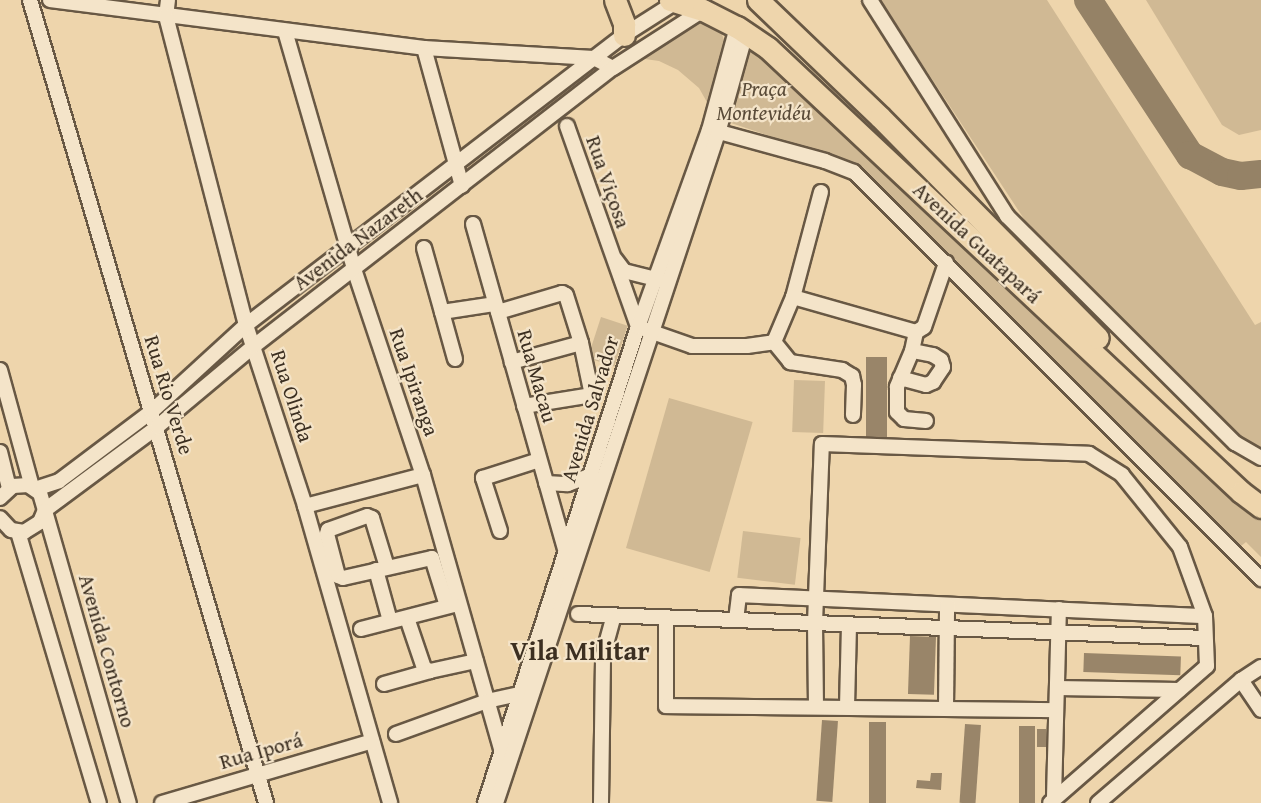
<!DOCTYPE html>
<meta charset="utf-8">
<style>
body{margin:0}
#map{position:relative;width:1261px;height:803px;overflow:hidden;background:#eed5ac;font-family:"Gentium Book Plus",serif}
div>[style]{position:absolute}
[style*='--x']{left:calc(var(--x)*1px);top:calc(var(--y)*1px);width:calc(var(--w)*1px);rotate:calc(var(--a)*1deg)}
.green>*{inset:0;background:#d0b994;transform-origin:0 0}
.taxiway>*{height:28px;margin:-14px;padding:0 14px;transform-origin:14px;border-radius:14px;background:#958266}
.building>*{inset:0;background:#998569;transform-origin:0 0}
.roads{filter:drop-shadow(2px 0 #685844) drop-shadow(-2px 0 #685844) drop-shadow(0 2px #685844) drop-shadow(0 -2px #685844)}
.minor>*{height:14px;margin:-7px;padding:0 7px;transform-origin:7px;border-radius:7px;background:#f4e4c9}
.highway>*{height:21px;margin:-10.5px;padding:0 10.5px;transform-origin:10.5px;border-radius:10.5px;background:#eed5ac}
span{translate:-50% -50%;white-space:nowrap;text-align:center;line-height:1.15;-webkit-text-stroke:4.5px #f4e4c9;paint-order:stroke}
.park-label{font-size:21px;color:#5a4b38;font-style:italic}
.street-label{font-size:21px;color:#3c2f21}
.district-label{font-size:27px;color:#3c2f21;font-weight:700}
</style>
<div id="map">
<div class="green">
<div style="clip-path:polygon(880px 0,1047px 0,1255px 325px,1261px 322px,1261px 449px,1237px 436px,1026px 222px)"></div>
<div style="clip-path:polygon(1146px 0,1261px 0,1261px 130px,1239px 135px,1222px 125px)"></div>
<div style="clip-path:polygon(699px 18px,720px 29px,726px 45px,708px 104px,699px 88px,678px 70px,659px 61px,638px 58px)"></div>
<div style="clip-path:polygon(749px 47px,754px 48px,1161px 434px,1261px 516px,1261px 557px,1246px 542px,1241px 546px,859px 166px,731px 123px,728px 116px)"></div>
<div style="left:601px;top:317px;width:28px;height:43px;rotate:18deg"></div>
<div style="left:794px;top:380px;width:31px;height:52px;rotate:2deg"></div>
<div style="left:669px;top:398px;width:87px;height:156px;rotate:16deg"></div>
<div style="left:743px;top:531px;width:58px;height:47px;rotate:7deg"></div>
</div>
<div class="taxiway">
<div style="--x:1088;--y:0;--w:186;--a:56.7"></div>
<div style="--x:1190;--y:155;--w:36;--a:28"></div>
<div style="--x:1222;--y:172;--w:19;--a:12"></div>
<div style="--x:1241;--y:176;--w:20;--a:-6"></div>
</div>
<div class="building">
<div style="left:866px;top:357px;width:21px;height:80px"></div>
<div style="left:910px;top:636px;width:26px;height:58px;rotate:2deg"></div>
<div style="left:1084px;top:653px;width:97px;height:19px;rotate:2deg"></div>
<div style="left:822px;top:720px;width:16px;height:81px;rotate:4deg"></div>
<div style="left:869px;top:722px;width:17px;height:81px"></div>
<div style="left:965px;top:724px;width:16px;height:79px;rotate:4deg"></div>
<div style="left:1019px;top:726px;width:16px;height:77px"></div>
<div style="left:1037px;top:729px;width:9px;height:18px"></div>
<div style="clip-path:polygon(931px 773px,942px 773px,941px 790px,916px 788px,917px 780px,930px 781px)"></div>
</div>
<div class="roads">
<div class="minor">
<div style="--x:30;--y:0;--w:837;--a:73.62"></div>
<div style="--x:50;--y:0;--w:377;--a:7.3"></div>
<div style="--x:424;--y:48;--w:170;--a:3.4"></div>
<div style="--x:594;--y:58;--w:21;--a:28"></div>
<div style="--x:168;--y:0;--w:16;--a:97"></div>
<div style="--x:166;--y:16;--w:319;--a:75.5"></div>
<div style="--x:246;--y:325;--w:190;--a:71.9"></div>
<div style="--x:305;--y:506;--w:309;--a:74"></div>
<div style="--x:870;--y:0;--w:256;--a:57.6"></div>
<div style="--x:1007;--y:216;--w:322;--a:44.9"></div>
<div style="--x:1235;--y:443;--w:30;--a:30"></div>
<div style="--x:285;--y:31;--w:248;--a:73.8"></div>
<div style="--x:354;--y:269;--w:217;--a:71.5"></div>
<div style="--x:423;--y:475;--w:284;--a:74.1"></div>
<div style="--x:424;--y:48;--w:143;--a:74.6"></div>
<div style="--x:567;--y:126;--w:213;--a:70.5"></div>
<div style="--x:638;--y:327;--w:57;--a:19.4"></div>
<div style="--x:692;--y:346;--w:55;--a:0"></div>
<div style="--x:747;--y:346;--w:27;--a:-8"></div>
<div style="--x:774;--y:342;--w:49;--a:-67.1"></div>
<div style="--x:712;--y:130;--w:117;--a:15.3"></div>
<div style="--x:825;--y:161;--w:31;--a:21"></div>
<div style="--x:854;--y:172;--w:576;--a:45"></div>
<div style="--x:821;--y:192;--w:109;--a:104.9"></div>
<div style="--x:793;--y:297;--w:128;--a:15.9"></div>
<div style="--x:916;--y:332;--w:9;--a:-32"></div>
<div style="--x:924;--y:327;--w:68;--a:-71"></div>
<div style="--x:473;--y:224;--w:346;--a:74.2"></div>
<div style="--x:424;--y:248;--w:66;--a:74.3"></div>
<div style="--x:615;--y:259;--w:15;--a:53"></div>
<div style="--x:624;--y:271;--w:38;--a:14"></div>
<div style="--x:498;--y:312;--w:67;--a:-16.5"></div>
<div style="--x:562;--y:293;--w:4;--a:27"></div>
<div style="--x:566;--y:295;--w:50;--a:72.6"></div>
<div style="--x:581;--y:343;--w:72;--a:164.6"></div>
<div style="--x:916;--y:332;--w:19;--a:102"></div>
<div style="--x:912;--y:351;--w:39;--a:113"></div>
<div style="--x:897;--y:387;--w:25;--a:90"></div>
<div style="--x:897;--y:412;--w:10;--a:45"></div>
<div style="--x:904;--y:419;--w:22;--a:5"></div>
<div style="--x:774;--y:342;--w:26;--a:51"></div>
<div style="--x:790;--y:362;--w:53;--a:8.7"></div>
<div style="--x:842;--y:370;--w:12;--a:31"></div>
<div style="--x:852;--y:376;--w:9;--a:77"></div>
<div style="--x:854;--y:385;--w:30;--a:92"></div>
<div style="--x:455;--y:359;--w:49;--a:-105.5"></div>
<div style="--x:442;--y:312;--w:54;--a:-8.6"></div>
<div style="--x:0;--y:370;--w:121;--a:74.7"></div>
<div style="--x:900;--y:378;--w:27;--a:15"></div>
<div style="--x:926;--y:385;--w:8;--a:-23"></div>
<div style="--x:933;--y:382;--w:18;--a:-56"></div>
<div style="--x:943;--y:367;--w:7;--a:-106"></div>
<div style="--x:941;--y:360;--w:9;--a:-148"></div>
<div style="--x:933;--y:355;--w:21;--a:-169"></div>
<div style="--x:524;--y:406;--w:69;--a:-9.2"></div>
<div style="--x:592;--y:395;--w:53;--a:-101.9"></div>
<div style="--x:0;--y:452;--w:37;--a:76"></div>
<div style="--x:546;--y:483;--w:22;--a:3"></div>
<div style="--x:568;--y:484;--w:26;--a:-21"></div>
<div style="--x:35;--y:489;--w:25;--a:-18"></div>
<div style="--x:59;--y:481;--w:115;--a:-36.9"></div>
<div style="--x:151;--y:412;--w:129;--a:-42.5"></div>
<div style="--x:246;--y:325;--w:476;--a:-37.5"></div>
<div style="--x:624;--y:35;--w:65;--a:-32.5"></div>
<div style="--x:0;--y:498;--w:18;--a:-43"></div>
<div style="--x:13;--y:486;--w:15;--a:-4"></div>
<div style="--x:28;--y:485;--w:14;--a:34"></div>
<div style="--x:40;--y:493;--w:18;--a:74"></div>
<div style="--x:45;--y:510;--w:13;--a:113"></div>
<div style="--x:40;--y:522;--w:19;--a:148"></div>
<div style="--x:24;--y:532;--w:13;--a:-171"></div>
<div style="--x:11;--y:530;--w:16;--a:-133"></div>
<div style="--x:305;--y:506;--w:122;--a:-14.7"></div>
<div style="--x:45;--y:510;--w:139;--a:-36.5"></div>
<div style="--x:157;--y:427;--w:126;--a:-39.9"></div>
<div style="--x:254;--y:346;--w:454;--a:-37.8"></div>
<div style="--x:613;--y:68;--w:107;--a:-32.8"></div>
<div style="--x:45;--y:511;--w:304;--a:74"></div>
<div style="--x:500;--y:531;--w:56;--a:-107.8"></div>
<div style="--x:483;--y:478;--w:59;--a:-17.8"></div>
<div style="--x:18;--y:532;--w:283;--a:73.4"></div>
<div style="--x:387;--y:567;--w:51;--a:-107"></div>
<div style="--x:372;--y:518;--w:5;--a:-158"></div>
<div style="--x:367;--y:516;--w:41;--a:160.3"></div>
<div style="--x:328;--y:530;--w:4;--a:104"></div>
<div style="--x:327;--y:534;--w:43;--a:75.3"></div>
<div style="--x:338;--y:576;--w:5;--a:22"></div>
<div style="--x:343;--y:578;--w:91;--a:-12.7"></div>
<div style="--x:432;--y:558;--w:50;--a:72.6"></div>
<div style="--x:376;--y:570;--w:53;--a:74.6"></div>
<div style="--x:578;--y:614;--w:627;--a:2.19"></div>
<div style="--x:666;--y:617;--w:89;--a:90"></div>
<div style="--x:666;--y:706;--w:390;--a:0.6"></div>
<div style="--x:407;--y:618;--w:53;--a:71.2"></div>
<div style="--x:424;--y:668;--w:7;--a:27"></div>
<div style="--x:430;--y:671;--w:47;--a:-12.3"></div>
<div style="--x:736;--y:620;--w:25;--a:-83"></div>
<div style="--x:739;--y:595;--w:466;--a:2.6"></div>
<div style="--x:361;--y:629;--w:96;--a:-14.5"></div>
<div style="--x:1241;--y:680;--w:36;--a:56"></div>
<div style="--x:384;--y:684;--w:48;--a:-15.8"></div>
<div style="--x:1057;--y:688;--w:122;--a:0.9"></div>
<div style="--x:816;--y:706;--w:83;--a:-90.7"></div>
<div style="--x:815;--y:623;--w:179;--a:-87.8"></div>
<div style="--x:822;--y:444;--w:267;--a:2.1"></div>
<div style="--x:1089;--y:454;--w:39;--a:32"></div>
<div style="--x:1122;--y:475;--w:92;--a:51.1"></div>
<div style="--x:1180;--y:547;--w:73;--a:70.1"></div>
<div style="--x:1205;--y:616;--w:50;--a:87.7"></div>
<div style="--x:1207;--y:666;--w:208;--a:138.9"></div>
<div style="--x:847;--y:707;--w:82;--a:-88.6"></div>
<div style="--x:946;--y:708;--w:103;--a:-89.4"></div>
<div style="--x:396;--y:734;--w:97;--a:-19.9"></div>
<div style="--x:487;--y:701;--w:42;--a:-12.4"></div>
<div style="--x:1054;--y:797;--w:188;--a:-88.5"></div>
<div style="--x:162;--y:803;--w:219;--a:-16.4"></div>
<div style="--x:485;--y:803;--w:500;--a:-72.2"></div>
<div style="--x:638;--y:327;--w:209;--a:-70.2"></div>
<div style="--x:709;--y:130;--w:107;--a:-74.8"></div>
<div style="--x:496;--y:803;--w:706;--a:-71.67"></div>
<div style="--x:718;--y:133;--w:104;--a:-74.4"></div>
<div style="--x:601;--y:803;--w:148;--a:-89.2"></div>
<div style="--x:603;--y:655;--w:41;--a:-74.6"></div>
<div style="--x:1098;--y:803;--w:189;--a:-40.7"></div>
<div style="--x:1241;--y:680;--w:24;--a:-33"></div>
</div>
<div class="highway">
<div style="--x:615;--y:0;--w:26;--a:69"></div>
<div style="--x:624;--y:24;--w:11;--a:90"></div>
<div style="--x:670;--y:0;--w:34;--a:17"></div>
<div style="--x:703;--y:10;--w:38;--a:27"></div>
<div style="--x:737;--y:27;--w:37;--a:34"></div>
<div style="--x:768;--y:48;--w:649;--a:43.19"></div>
<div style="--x:1241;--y:492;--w:25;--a:37"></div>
<div style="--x:758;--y:0;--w:169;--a:43.8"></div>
<div style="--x:880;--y:117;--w:310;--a:45.4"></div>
</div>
</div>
<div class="park-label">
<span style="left:764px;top:101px">Praça<br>Montevidéu</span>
</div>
<div class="street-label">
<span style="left:608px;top:182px;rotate:71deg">Rua Viçosa</span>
<span style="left:358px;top:239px;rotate:-37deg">Avenida Nazareth</span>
<span style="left:977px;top:243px;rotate:43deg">Avenida Guatapará</span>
<span style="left:537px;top:376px;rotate:74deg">Rua Macau</span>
<span style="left:414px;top:382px;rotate:71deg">Rua Ipiranga</span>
<span style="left:169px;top:395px;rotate:73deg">Rua Rio Verde</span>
<span style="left:292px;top:396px;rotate:72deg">Rua Olinda</span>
<span style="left:590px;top:409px;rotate:-73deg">Avenida Salvador</span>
<span style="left:107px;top:651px;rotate:74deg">Avenida Contorno</span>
<span style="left:261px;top:751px;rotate:-16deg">Rua Iporá</span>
</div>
<div class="district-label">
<span style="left:580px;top:651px">Vila Militar</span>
</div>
</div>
